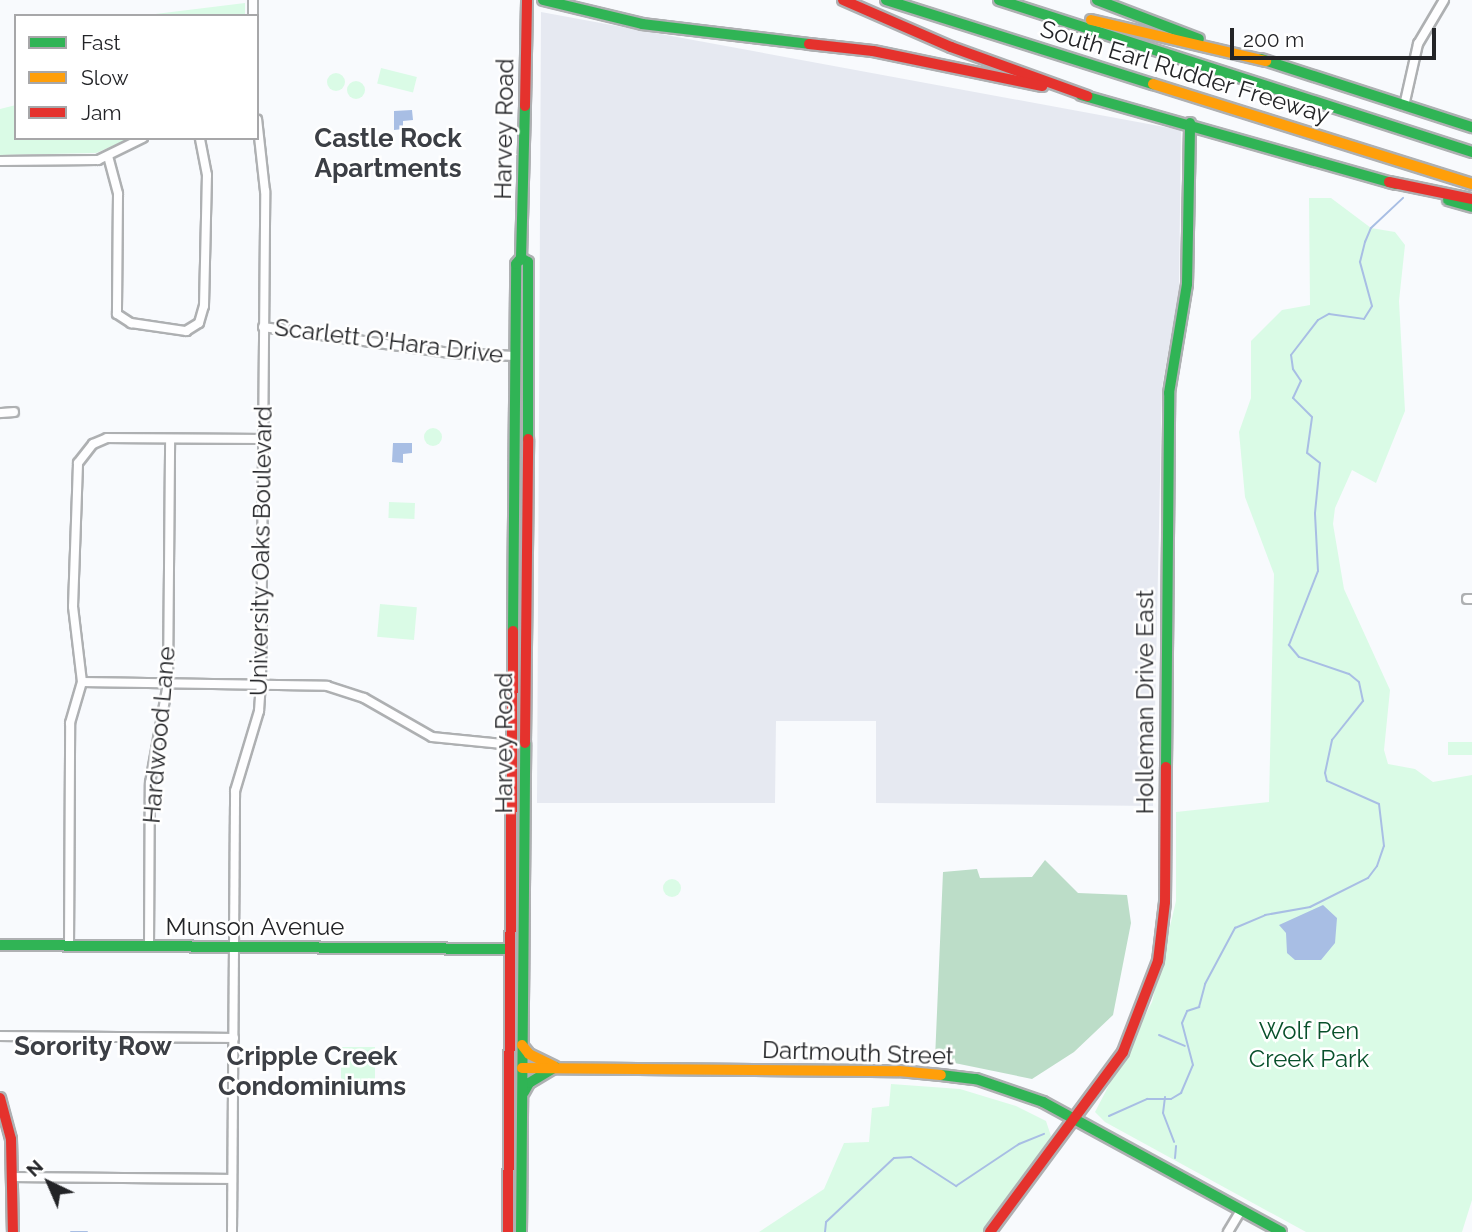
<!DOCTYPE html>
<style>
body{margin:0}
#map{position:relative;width:1472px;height:1232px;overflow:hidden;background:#f8fafd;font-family:Raleway,sans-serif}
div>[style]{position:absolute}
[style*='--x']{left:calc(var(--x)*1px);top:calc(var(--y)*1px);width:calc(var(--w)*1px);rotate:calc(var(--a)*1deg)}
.built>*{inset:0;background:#e6e9f1}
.green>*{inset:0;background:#dafbe6;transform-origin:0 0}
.round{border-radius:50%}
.forest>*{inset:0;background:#bcddc8}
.water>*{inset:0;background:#a8bee4}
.stream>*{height:2px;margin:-1px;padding:0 1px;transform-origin:1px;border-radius:1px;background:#a8bee4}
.roads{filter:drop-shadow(2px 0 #aeb0b2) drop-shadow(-2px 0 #aeb0b2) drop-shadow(0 2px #aeb0b2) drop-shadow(0 -2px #aeb0b2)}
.street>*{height:8px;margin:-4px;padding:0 4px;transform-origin:4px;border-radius:4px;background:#fefeff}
.fast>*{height:10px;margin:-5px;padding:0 5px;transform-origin:5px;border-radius:5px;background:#30b455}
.slow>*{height:10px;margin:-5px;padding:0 5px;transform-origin:5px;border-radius:5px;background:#ff9f0a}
.jam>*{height:10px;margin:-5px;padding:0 5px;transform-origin:5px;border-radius:5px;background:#e5322d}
span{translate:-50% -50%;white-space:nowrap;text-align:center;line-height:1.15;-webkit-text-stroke:5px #fff;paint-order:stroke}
.street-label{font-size:24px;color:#232427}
.park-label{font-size:24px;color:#08502b}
.neighbourhood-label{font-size:26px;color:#3c3f45;font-weight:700}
.legend{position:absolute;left:14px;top:14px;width:245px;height:126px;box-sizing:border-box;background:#fff;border:2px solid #a7a7a9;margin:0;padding:9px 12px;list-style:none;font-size:21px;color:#232427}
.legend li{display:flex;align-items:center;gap:14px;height:35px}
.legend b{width:35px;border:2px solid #a7a7a9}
.north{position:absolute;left:14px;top:1148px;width:70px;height:70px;-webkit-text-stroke:5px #fff;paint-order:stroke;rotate:316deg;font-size:19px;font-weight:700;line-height:28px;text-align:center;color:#232427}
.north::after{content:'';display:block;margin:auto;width:24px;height:32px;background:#232427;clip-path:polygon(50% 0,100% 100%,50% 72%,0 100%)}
.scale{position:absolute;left:1230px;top:28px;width:206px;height:32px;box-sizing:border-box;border:4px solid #232427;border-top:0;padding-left:9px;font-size:21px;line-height:24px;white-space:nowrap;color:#232427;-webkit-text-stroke:5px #fff;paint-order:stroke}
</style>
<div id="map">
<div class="built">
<div style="clip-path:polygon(541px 12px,1181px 130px,1179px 291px,1162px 387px,1153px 806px,876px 803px,876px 721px,776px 721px,775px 803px,537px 803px)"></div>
</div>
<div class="green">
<div style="clip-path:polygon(245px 3px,245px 16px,139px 16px)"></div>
<div style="left:381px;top:68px;width:37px;height:16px;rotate:14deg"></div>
<div class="round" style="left:327px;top:73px;width:18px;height:18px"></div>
<div class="round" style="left:347px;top:81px;width:18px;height:18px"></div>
<div style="clip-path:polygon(16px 105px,16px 138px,131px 138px,96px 153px,0 155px,0 109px)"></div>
<div style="clip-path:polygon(1309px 198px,1331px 198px,1371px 228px,1395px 232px,1405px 245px,1399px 301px,1405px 411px,1376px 483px,1352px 470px,1335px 508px,1333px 524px,1344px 589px,1390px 690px,1384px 750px,1388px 764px,1415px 769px,1433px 782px,1472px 775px,1472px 1200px,1462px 1232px,1306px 1232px,1105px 1122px,1095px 1112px,1152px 1002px,1176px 901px,1176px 812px,1269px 802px,1274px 574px,1245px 497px,1239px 432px,1251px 398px,1251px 341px,1282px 310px,1310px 305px)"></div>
<div class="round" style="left:424px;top:428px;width:18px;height:18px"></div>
<div style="left:389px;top:502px;width:26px;height:16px;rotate:2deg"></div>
<div style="left:380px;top:604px;width:37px;height:33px;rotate:5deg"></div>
<div style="left:1448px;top:742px;width:24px;height:13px"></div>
<div class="round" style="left:663px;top:879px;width:18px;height:18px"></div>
<div style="left:341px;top:1047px;width:34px;height:38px"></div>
<div style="clip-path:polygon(891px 1084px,960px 1089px,1016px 1106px,1046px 1121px,1051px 1136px,1041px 1156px,985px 1232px,759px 1232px,824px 1189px,844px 1143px,869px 1142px,872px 1108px,889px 1106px)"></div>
</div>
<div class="forest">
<div style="clip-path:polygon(1045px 860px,1078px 893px,1127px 895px,1131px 923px,1113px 1015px,1074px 1052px,1032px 1079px,935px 1059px,943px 872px,977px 869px,980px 878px,1032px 877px)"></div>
</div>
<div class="water">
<div style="clip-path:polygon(412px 110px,413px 120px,403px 121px,403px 129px,394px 130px,394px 111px)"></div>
<div style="clip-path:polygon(393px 443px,412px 443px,412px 453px,403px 454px,403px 463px,392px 462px)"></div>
<div style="clip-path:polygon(1323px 905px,1337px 918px,1335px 943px,1321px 960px,1295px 960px,1287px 953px,1286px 933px,1279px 925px)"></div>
</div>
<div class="stream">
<div style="--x:1159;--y:1035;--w:28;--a:23"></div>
<div style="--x:1165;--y:1097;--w:16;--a:97"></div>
<div style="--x:1163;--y:1113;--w:31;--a:69"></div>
<div style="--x:1109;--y:1116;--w:42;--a:-24.1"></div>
<div style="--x:1147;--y:1099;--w:24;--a:0"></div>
<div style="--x:1171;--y:1099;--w:12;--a:-31"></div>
<div style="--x:1181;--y:1093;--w:30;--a:-67"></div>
<div style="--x:1193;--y:1065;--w:43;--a:-104.7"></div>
<div style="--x:1182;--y:1023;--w:13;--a:-67"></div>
<div style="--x:1187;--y:1011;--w:13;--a:-18"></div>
<div style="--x:1199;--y:1007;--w:24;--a:-75"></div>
<div style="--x:1205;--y:984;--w:64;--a:-61.8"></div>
<div style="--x:1235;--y:928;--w:33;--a:-23"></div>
<div style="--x:1265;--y:915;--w:46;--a:-10.1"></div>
<div style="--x:1310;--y:907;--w:65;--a:-26.6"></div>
<div style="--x:1368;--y:878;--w:15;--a:-53"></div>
<div style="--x:1377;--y:866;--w:21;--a:-71"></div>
<div style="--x:1384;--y:846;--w:42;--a:-96.8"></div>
<div style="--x:1379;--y:804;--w:57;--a:-156.1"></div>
<div style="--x:1327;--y:781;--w:8;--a:-104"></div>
<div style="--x:1325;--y:773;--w:34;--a:-78"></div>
<div style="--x:1332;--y:740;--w:50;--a:-51.5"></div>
<div style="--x:1363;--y:701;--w:19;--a:-102"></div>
<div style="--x:1359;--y:682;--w:13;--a:-141"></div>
<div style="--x:1349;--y:674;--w:53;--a:-161.2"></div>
<div style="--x:1299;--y:657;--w:16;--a:-130"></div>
<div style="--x:1289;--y:645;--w:79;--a:-68.6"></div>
<div style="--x:1318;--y:571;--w:58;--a:-93"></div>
<div style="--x:1315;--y:513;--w:50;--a:-84.3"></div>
<div style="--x:1320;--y:463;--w:16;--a:-142"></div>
<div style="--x:1307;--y:453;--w:36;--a:-82"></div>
<div style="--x:1312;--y:417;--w:27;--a:-135"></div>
<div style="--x:1293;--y:398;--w:19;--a:-65"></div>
<div style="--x:1301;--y:381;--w:14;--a:-124"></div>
<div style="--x:1293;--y:369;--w:14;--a:-98"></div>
<div style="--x:1291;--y:355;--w:44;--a:-52.4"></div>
<div style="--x:1318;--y:320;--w:13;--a:-29"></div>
<div style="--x:1329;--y:314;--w:35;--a:8"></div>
<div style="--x:1364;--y:319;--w:15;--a:-58"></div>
<div style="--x:1372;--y:306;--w:46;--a:-105.3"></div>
<div style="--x:1360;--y:262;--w:21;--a:-76"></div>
<div style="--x:1365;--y:242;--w:15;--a:-67"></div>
<div style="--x:1371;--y:228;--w:44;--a:-43.2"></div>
<div style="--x:1175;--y:1158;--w:12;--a:-85"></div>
<div style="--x:71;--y:1232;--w:16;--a:0"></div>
<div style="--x:825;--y:1232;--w:10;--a:-84"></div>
<div style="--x:826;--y:1222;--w:93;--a:-43.3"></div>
<div style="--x:894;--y:1158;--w:17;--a:-3"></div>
<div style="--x:911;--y:1157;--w:54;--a:32.8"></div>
<div style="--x:956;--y:1186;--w:76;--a:-33.7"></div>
<div style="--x:1019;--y:1144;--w:27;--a:-22"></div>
</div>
<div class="roads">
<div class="street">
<div style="--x:253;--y:16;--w:16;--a:-90"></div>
<div style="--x:1404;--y:106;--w:64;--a:-77.3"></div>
<div style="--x:1418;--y:44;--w:51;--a:-59.4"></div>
<div style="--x:108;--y:156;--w:39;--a:75"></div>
<div style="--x:118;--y:194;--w:120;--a:90.5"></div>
<div style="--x:117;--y:314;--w:17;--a:33"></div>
<div style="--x:131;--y:323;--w:56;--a:8.3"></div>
<div style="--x:186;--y:331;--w:15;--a:-32"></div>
<div style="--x:199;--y:323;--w:18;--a:-74"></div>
<div style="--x:204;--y:306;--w:131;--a:-88.7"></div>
<div style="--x:207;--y:175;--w:38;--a:-101"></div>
<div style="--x:0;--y:161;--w:98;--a:-0.6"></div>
<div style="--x:98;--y:160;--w:50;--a:-26.1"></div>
<div style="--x:263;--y:327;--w:189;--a:7.9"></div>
<div style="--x:450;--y:353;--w:65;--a:2.6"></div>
<div style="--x:0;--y:413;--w:14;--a:-4"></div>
<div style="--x:1467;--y:599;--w:5;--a:0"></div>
<div style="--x:82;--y:682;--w:245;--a:0.9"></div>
<div style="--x:327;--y:686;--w:39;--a:18"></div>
<div style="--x:364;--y:698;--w:78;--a:29.8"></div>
<div style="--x:432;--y:737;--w:81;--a:5.6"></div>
<div style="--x:69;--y:946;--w:223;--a:-89.7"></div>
<div style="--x:70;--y:723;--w:43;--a:-73.7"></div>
<div style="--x:82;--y:682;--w:76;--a:-96.8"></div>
<div style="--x:73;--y:607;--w:144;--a:-88"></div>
<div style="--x:78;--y:463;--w:24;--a:-52"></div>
<div style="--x:93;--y:444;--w:15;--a:-23"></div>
<div style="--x:107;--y:438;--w:155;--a:0.4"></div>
<div style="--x:149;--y:947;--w:164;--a:-89.7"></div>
<div style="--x:150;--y:783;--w:102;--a:-79.8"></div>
<div style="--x:168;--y:683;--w:244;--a:-89.5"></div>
<div style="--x:0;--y:1036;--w:234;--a:0.5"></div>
<div style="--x:14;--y:1177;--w:218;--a:0.5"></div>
<div style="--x:232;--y:1232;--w:441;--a:-89.6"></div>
<div style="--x:235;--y:791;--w:84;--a:-73.3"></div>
<div style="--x:259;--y:711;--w:27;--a:-86"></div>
<div style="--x:261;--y:684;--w:493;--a:-89.5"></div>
<div style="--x:265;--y:191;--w:72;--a:-96.3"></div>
<div style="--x:1228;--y:1232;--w:26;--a:-59"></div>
</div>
<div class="fast">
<div style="--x:543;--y:0;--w:102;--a:13.6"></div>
<div style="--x:642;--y:24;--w:168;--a:6.8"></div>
<div style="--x:886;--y:0;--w:280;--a:17.5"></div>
<div style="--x:999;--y:0;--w:497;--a:17.8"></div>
<div style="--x:1097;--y:0;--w:109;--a:20.9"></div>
<div style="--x:1261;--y:59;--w:222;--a:17.9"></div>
<div style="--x:1081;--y:95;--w:327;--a:15.8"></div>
<div style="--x:1448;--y:200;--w:25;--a:16"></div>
<div style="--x:521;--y:258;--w:8;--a:30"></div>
<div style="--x:528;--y:262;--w:177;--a:90"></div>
<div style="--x:513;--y:631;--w:367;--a:-89.5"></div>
<div style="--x:516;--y:264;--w:8;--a:-50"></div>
<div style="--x:521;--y:258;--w:152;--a:-88.5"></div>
<div style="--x:1166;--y:767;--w:374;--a:-89.5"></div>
<div style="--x:1169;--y:393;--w:110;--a:-80.6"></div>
<div style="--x:1187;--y:284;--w:161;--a:-88.9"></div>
<div style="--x:0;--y:945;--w:510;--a:0.45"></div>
<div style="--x:941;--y:1075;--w:35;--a:7"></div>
<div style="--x:976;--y:1079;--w:71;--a:18.9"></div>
<div style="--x:1043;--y:1102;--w:271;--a:28.6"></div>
<div style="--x:524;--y:1092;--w:10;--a:-61"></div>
<div style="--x:529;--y:1083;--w:31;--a:-31"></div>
<div style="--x:521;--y:1232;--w:489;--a:-89.5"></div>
</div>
<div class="slow">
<div style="--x:1091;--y:20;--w:180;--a:13.2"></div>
<div style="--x:1153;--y:84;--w:334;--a:17.4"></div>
<div style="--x:522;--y:1045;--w:11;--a:52"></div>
<div style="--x:529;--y:1054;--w:28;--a:26"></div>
<div style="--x:522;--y:1068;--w:377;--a:0.5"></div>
<div style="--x:899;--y:1071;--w:42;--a:5.4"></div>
</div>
<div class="jam">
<div style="--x:843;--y:0;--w:118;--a:23.5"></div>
<div style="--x:951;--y:47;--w:145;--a:19.8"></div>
<div style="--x:809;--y:44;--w:64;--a:6.2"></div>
<div style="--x:873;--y:51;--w:173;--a:11.7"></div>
<div style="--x:525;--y:106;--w:106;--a:-88.9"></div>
<div style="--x:1389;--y:182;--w:85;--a:11.6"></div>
<div style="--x:525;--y:743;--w:304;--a:-89.4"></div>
<div style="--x:0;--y:1098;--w:42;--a:75"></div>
<div style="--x:11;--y:1139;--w:93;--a:88.8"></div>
<div style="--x:508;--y:1232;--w:601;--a:-89.52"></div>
<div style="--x:990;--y:1232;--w:224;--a:-53.5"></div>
<div style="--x:1123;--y:1052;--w:97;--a:-69"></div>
<div style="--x:1158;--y:961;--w:59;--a:-83.2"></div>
<div style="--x:1165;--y:902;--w:135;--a:-89.6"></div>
</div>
</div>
<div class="street-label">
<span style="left:1185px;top:72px;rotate:17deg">South Earl Rudder Freeway</span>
<span style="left:504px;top:129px;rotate:-89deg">Harvey Road</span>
<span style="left:389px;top:341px;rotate:7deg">Scarlett O'Hara Drive</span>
<span style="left:261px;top:551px;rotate:-89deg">University Oaks Boulevard</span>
<span style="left:1145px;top:702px;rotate:-90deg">Holleman Drive East</span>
<span style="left:159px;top:735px;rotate:-85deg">Hardwood Lane</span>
<span style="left:504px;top:743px;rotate:-90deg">Harvey Road</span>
<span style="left:255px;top:927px">Munson Avenue</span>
<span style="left:858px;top:1053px;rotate:2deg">Dartmouth Street</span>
</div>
<div class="park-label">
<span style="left:1309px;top:1045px">Wolf Pen<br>Creek Park</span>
</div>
<div class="neighbourhood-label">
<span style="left:388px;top:154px">Castle Rock<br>Apartments</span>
<span style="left:93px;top:1047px">Sorority Row</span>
<span style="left:312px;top:1072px">Cripple Creek<br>Condominiums</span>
</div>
<ul class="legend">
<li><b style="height:9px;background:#30b455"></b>Fast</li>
<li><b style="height:9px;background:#ff9f0a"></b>Slow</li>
<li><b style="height:9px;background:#e5322d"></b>Jam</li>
</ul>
<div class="north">N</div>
<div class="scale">200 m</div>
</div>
